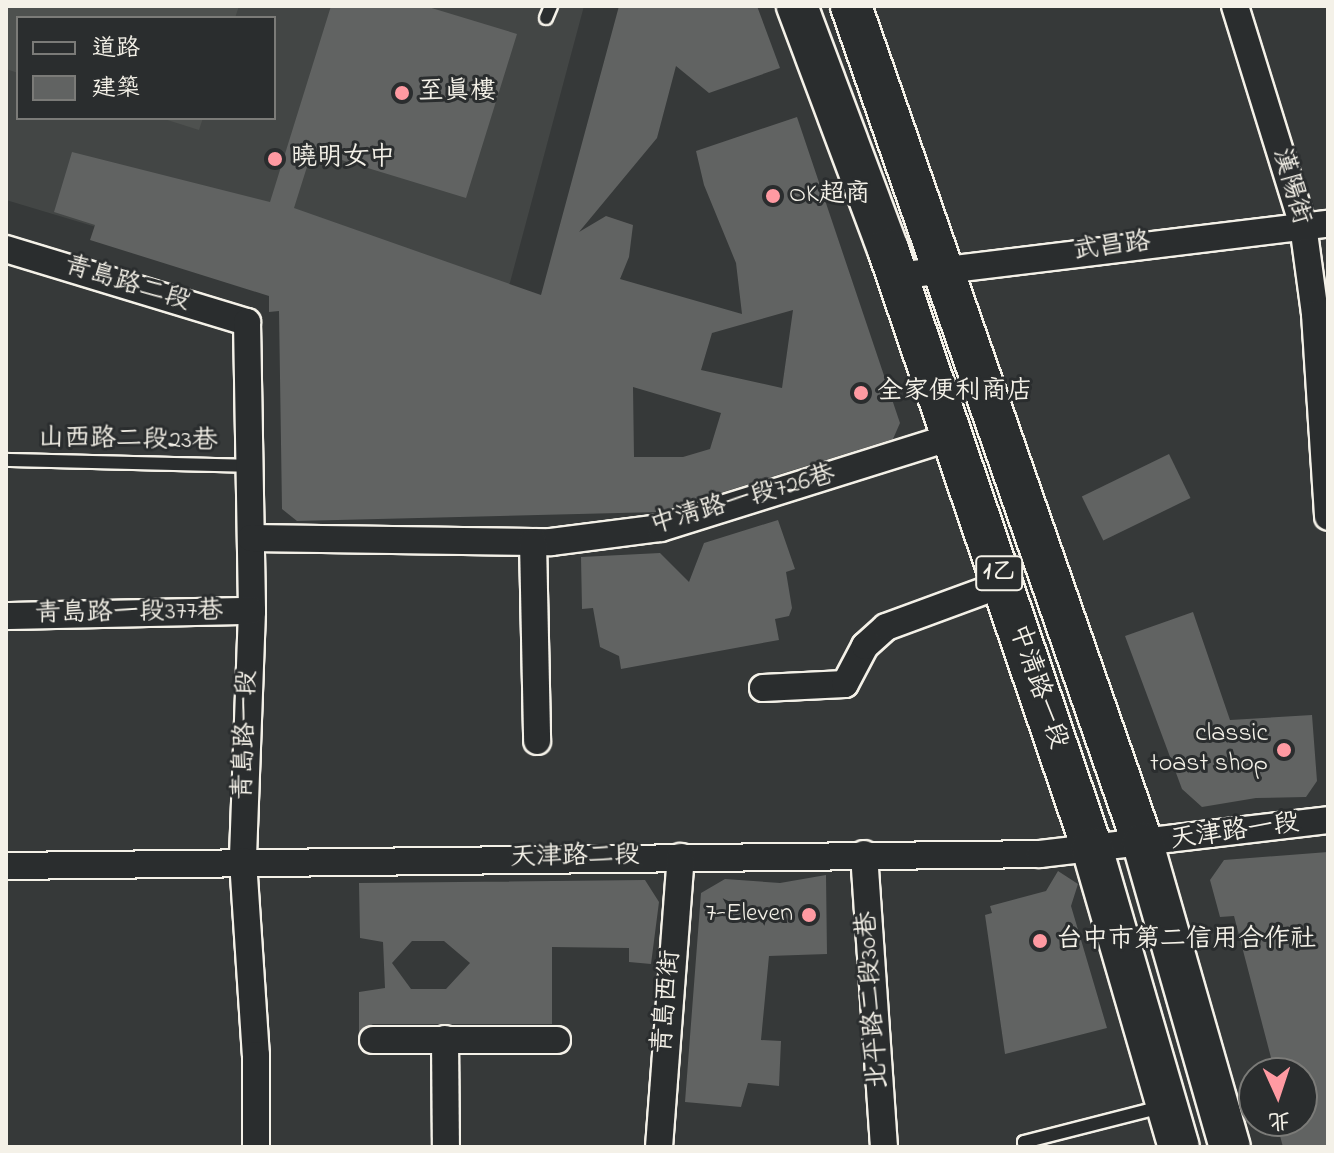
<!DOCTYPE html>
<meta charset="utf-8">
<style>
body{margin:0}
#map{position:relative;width:1334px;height:1153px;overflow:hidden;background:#363939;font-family:"Indie Flower","LXGW WenKai TC",sans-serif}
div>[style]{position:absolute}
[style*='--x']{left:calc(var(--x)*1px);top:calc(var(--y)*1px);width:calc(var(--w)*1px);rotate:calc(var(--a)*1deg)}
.built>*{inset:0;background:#434645}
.green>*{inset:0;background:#4e514f}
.building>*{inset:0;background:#616362;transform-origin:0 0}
.roads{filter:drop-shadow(2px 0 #f4f1e8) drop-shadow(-2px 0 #f4f1e8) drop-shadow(0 2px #f4f1e8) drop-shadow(0 -2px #f4f1e8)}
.service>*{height:12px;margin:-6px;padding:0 6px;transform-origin:6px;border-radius:6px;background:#2a2d2e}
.minor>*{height:26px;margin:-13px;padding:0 13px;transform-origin:13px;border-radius:13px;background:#2a2d2e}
.primary>*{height:40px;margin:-20px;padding:0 20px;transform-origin:20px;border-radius:20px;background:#2a2d2e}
.dots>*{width:22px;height:22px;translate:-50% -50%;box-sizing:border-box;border:4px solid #2a2d2e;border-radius:50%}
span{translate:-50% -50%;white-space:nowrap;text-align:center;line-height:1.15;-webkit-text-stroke:6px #2a2d2e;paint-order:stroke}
.shield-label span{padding:2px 6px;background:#2a2d2e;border:2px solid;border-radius:6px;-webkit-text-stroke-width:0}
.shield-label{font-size:24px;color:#f4f1e8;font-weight:700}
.poi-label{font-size:26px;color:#f4f1e8}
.left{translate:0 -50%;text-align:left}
.right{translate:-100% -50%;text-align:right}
.street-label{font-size:26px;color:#f4f1e8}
.frame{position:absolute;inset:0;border:8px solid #f4f1e8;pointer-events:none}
.legend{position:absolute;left:16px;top:16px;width:260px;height:104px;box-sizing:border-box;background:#2a2d2e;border:2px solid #7b7b78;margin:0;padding:10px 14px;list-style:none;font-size:24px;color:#f4f1e8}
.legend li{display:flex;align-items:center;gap:16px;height:40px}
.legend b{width:40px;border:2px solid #7b7b78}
.north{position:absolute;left:1238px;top:1057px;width:80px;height:80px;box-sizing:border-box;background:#2a2d2e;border:2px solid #7b7b78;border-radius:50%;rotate:177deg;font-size:22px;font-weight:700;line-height:32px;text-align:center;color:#f4f1e8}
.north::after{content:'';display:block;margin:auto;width:28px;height:36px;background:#ff9aa2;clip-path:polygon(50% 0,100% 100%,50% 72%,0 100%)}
</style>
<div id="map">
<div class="built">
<div style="clip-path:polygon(evenodd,6px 6px,584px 6px,493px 346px,6px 200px,6px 6px,18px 18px,274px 18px,274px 118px,18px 118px,18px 18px)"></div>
</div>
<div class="green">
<div style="clip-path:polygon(6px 6px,239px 6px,235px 18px,18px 18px,18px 73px,6px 69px)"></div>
<div style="clip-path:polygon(161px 118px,203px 118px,199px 130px)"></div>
</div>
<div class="building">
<div style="clip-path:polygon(evenodd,331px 6px,425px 6px,517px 34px,466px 198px,312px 151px,294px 208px,541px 295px,619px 6px,757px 6px,780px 68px,709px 93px,676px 66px,657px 138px,579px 232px,606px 216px,633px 225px,629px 257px,620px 279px,742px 314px,736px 263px,704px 185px,696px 151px,797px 117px,900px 423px,893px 439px,659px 512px,297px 521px,282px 509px,279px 311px,269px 312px,269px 296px,90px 240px,95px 225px,54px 212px,72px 152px,270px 202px,331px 6px,793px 310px,782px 388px,701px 370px,712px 333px,793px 310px,331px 6px,633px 387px,721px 413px,710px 449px,683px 457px,634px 457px,633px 387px)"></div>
<div style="left:1169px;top:454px;width:49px;height:97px;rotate:64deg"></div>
<div style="clip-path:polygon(778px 520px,795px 569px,786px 572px,792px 608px,789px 616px,775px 619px,779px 640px,621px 669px,619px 656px,600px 647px,593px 608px,582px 609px,581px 557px,660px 553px,689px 582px,704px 543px)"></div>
<div style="clip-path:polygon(1193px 612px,1230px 720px,1312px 715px,1317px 781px,1306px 797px,1256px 798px,1202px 807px,1182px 789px,1125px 636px)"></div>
<div style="clip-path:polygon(1328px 852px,1328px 1147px,1283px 1147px,1276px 1121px,1302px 1121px,1302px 1073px,1275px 1073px,1234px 916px,1220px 917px,1210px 880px,1224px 860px)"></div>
<div style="clip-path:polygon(1058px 871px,1078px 884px,1071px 906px,1107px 1028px,1005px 1054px,985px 915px,992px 913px,990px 906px,1046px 891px)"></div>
<div style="clip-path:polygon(826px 875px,827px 954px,769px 956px,761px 1040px,781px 1041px,779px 1086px,748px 1083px,741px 1107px,685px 1102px,701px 893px,725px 879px,780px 883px)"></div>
<div style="clip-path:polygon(evenodd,645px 880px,659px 902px,651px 964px,629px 962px,629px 948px,552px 947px,552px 1024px,373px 1024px,359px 1032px,359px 992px,385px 988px,383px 942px,360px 938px,359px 883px,645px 880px,412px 941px,444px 941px,470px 963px,446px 989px,411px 989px,392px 963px,412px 941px)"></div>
</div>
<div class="roads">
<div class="service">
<div style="--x:546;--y:18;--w:13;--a:-67"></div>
<div style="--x:6;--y:460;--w:244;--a:1.4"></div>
<div style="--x:1025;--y:1147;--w:5;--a:-101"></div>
<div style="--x:1024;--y:1142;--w:141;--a:-14.3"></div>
</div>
<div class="minor">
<div style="--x:1235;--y:6;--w:229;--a:72.8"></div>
<div style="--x:1303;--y:225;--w:90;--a:82.3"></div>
<div style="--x:1315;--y:314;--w:203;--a:86.3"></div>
<div style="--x:6;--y:249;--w:252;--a:16.9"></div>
<div style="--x:247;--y:322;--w:289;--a:89"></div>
<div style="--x:252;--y:611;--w:250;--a:92.1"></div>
<div style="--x:243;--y:861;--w:194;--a:86.2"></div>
<div style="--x:256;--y:1055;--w:92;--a:90"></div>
<div style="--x:896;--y:276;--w:435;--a:-6.9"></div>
<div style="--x:251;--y:538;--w:300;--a:0.8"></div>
<div style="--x:551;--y:542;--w:111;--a:-7.3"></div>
<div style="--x:661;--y:528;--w:302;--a:-17.4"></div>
<div style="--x:533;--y:542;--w:199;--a:88.8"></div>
<div style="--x:6;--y:616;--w:246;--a:-1.2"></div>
<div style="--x:763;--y:688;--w:82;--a:-2.8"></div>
<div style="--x:845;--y:684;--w:43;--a:-62.2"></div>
<div style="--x:865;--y:646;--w:28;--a:-42"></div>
<div style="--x:886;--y:627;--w:125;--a:-20.2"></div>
<div style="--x:864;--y:854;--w:294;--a:86.1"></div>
<div style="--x:6;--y:866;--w:1034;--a:-0.66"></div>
<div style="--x:1040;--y:854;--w:290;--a:-6.7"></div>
<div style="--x:445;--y:1039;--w:108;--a:89.5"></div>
<div style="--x:373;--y:1040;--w:184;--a:0"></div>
<div style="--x:659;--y:1147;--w:291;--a:-85.7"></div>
</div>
<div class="primary">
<div style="--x:797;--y:6;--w:259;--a:69.5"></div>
<div style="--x:888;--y:249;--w:633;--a:71.19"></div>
<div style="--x:1092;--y:848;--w:311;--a:73.8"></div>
<div style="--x:851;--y:6;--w:887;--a:70.79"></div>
<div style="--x:1143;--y:844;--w:315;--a:74"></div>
</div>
</div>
<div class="dots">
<div style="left:402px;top:93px;background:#ff9aa2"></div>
<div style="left:275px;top:159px;background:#ff9aa2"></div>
<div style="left:773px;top:196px;background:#ff9aa2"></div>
<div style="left:861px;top:393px;background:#ff9aa2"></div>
<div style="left:1284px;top:750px;background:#ff9aa2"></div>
<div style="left:809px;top:915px;background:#ff9aa2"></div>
<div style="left:1040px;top:941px;background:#ff9aa2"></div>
</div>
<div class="shield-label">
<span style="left:999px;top:573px">1乙</span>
</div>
<div class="poi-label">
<span class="left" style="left:418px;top:93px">至真樓</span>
<span class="left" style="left:291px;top:159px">曉明女中</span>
<span class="left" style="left:789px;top:196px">OK超商</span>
<span class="left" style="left:877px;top:393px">全家便利商店</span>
<span class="right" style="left:1268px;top:750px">classic<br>toast shop</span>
<span class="right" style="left:793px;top:915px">7-Eleven</span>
<span class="left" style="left:1056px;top:941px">台中市第二信用合作社</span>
</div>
<div class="street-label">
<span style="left:1290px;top:187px;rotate:74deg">漢陽街</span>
<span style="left:1112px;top:248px;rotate:-7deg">武昌路</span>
<span style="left:127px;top:285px;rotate:17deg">青島路二段</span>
<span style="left:128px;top:441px;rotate:1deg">山西路二段23巷</span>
<span style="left:743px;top:501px;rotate:-16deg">中清路一段726巷</span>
<span style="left:129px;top:614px;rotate:-1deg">青島路一段377巷</span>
<span style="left:1037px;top:687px;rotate:71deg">中清路一段</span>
<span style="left:247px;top:735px;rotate:-88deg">青島路一段</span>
<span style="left:1235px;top:833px;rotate:-8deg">天津路一段</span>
<span style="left:575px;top:858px;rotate:-1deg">天津路二段</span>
<span style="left:874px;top:1000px;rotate:-94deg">北平路二段30巷</span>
<span style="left:668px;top:1002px;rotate:-85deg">青島西街</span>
</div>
<div class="frame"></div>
<ul class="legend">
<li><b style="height:10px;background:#2a2d2e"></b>道路</li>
<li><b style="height:22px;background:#616362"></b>建築</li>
</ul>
<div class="north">北</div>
</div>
